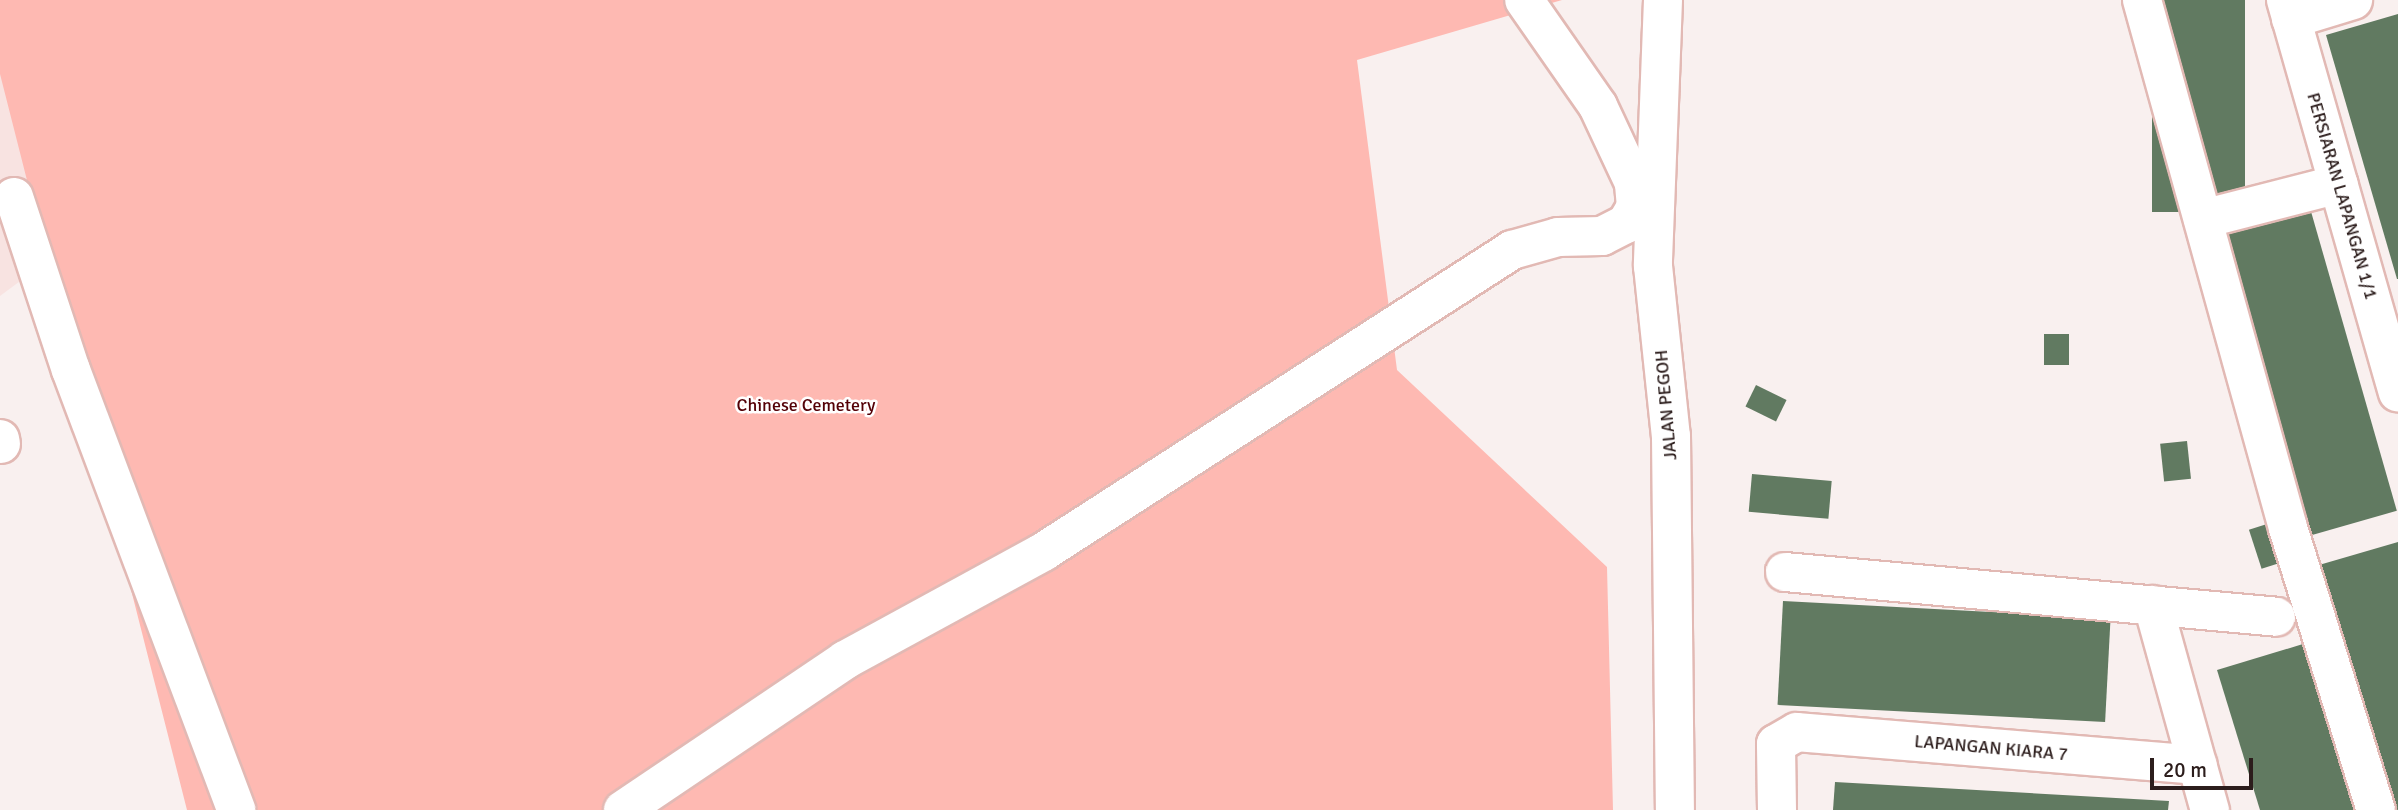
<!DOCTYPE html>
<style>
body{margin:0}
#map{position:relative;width:2398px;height:810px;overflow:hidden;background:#f9f0ef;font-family:Signika,sans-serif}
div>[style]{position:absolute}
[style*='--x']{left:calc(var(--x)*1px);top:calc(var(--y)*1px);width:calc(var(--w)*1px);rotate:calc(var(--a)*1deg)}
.built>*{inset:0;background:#f8e3e1}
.green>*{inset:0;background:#feb9b2}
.building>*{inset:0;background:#617a61;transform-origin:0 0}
.roads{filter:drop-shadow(2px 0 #e2b9b4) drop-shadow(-2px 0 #e2b9b4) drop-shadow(0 2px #e2b9b4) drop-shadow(0 -2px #e2b9b4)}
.minor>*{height:38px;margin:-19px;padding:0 19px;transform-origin:19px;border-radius:19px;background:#fff}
span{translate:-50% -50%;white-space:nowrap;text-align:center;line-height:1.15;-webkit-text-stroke:5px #fff;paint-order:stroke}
.street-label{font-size:18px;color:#2c1d1c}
.park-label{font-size:18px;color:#540107}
.scale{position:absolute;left:2150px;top:758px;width:103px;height:32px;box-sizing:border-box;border:4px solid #2c1d1c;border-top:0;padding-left:9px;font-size:21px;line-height:24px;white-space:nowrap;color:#2c1d1c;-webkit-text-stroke:5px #fff;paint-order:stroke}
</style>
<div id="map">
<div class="built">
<div style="clip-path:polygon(0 71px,58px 253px,0 296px)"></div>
</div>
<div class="green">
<div style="clip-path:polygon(0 0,1562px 0,1357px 60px,1397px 370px,1607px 567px,1613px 810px,187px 810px,0 74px)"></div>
</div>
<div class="building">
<div style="left:2152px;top:0;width:93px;height:212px"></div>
<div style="clip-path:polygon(2398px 14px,2398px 279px,2397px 279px,2326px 35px)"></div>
<div style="left:2310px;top:208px;width:315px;height:99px;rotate:74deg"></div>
<div style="left:2044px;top:334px;width:25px;height:31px"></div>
<div style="left:1756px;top:385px;width:34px;height:24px;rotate:26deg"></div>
<div style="left:2187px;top:441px;width:38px;height:27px;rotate:84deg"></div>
<div style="left:1752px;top:474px;width:80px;height:38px;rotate:5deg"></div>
<div style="left:2267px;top:524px;width:41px;height:19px;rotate:72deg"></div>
<div style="clip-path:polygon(2398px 542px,2398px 810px,2389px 810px,2319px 565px)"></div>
<div style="left:1783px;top:601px;width:328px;height:104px;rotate:3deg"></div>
<div style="clip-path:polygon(2303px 644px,2354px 810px,2260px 810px,2217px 670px)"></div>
<div style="clip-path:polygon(1835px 782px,2169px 801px,2168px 810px,1833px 810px)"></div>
</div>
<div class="roads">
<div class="minor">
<div style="--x:1663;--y:0;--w:266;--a:92.2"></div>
<div style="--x:1653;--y:266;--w:171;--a:84"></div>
<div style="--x:1671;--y:436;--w:374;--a:89.4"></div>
<div style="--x:2142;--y:0;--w:548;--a:74.54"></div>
<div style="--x:2288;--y:528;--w:295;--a:72.7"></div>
<div style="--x:2286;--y:0;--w:408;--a:74.1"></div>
<div style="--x:2291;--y:19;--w:65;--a:-17"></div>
<div style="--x:14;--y:197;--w:182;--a:71.8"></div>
<div style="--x:71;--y:370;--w:470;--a:69.4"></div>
<div style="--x:2203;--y:219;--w:140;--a:-14.4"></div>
<div style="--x:0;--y:439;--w:5;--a:79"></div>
<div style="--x:1785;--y:572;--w:493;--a:5.2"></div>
<div style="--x:2153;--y:605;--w:213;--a:74.5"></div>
<div style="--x:623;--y:810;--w:268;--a:-34"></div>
<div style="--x:845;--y:660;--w:226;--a:-28.6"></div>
<div style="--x:1043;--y:552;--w:558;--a:-32.78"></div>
<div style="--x:1512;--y:250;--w:48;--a:-15.8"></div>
<div style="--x:1558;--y:237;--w:44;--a:-1.3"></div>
<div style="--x:1602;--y:236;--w:27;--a:-27"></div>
<div style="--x:1626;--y:224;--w:20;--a:-60"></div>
<div style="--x:1636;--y:207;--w:24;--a:-95"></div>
<div style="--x:1634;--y:183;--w:85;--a:-115.1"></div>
<div style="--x:1598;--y:106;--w:129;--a:-124.9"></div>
<div style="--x:1777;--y:810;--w:66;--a:-90.9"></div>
<div style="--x:1776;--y:744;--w:24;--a:-30"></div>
<div style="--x:1797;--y:732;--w:402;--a:4.7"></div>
</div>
</div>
<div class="street-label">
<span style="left:2342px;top:196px;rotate:74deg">PERSIARAN LAPANGAN 1/1</span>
<span style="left:1666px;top:405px;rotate:-95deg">JALAN PEGOH</span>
<span style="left:1991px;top:748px;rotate:5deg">LAPANGAN KIARA 7</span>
</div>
<div class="park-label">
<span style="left:806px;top:405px">Chinese Cemetery</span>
</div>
<div class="scale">20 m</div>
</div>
